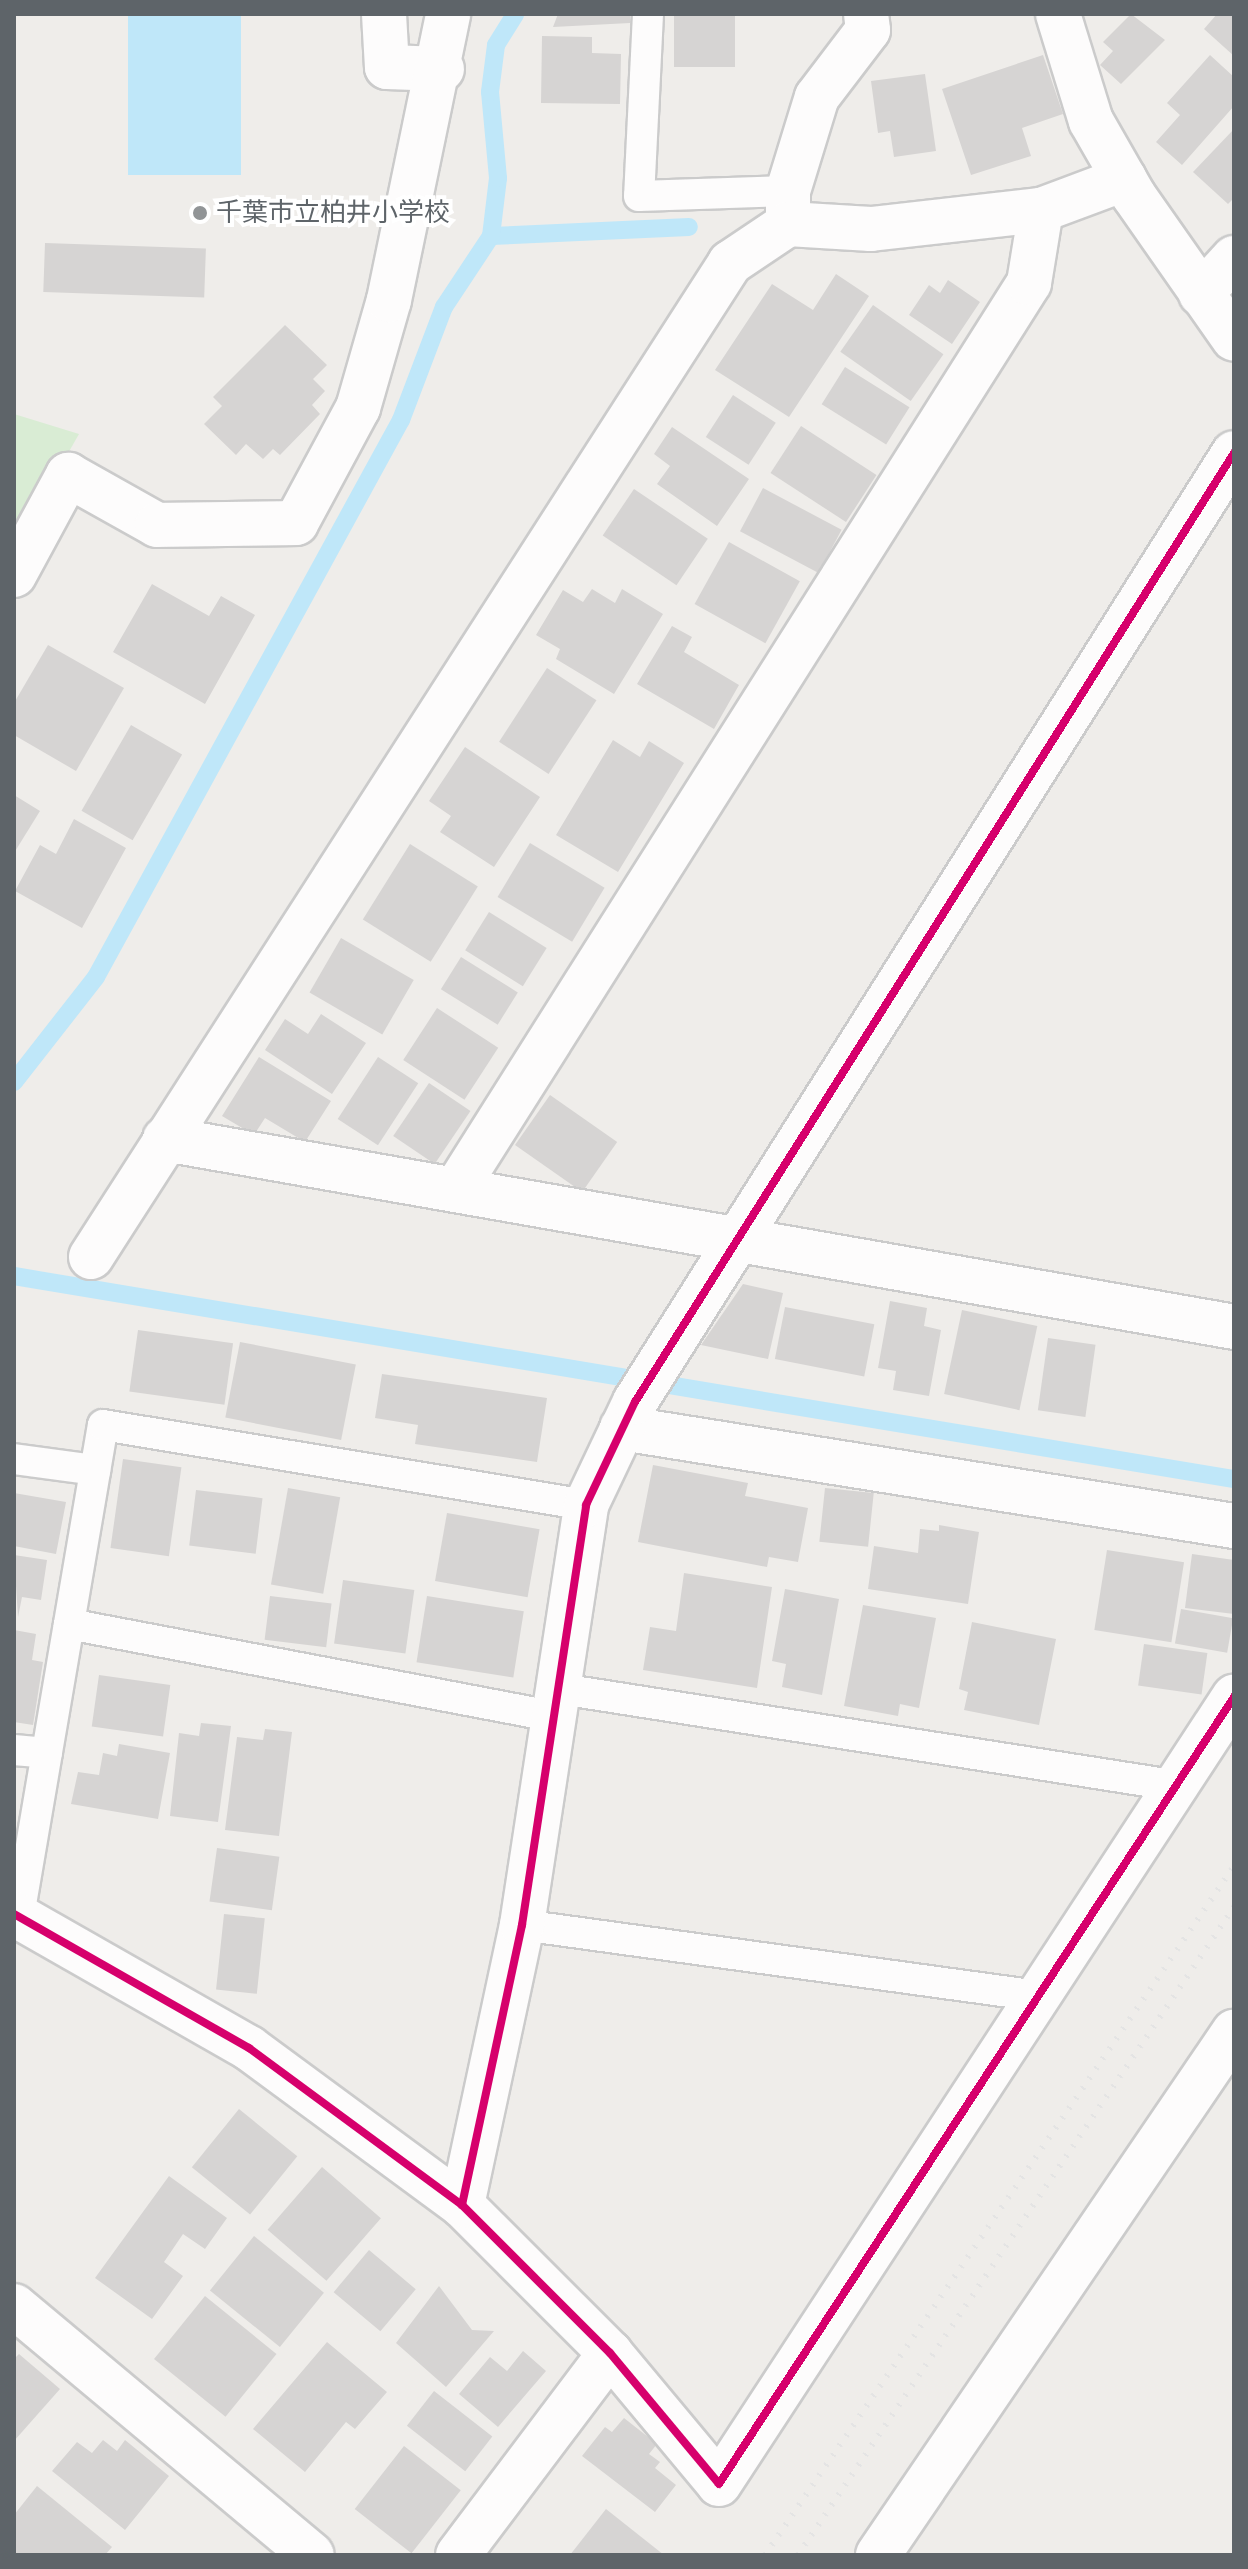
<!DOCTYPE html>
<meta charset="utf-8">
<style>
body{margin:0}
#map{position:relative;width:1248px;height:2569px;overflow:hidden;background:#efedea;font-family:"DM Sans","Noto Sans JP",sans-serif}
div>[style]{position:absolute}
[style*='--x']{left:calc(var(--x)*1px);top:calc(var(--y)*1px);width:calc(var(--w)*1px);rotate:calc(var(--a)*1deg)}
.green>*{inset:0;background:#d9ecd4}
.water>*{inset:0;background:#bfe7f9;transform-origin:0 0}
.stream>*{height:18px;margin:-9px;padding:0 9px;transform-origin:9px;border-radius:9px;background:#bfe7f9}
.building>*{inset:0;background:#d6d4d3;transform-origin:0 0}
.roads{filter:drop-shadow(2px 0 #cbcbcb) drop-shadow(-2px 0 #cbcbcb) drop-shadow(0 2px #cbcbcb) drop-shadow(0 -2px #cbcbcb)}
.lane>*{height:30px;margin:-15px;padding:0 15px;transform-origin:15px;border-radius:15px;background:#fdfcfc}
.street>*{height:44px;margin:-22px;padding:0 22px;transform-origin:22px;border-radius:22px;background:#fdfcfc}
.secondary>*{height:44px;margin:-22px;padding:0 22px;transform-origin:22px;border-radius:22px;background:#fdfcfc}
.rail>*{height:6px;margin-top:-3px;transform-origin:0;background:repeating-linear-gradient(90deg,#e4e4e4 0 2px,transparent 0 12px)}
.cycleway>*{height:8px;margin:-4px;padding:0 4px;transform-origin:4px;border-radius:4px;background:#d6006c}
.dots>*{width:22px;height:22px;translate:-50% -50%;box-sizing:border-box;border:4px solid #fff;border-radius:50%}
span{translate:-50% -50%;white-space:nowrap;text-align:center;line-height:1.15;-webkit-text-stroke:8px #fff;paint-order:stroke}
.poi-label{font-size:26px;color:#5e6469}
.left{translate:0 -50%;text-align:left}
.frame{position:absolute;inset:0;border:16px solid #5e6469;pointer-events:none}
</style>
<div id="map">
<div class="green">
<div style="clip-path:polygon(14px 414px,79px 434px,14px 548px)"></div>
</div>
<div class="water">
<div style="left:128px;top:14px;width:113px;height:161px"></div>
</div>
<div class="stream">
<div style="--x:491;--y:236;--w:198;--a:-2.6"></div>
<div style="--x:14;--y:1082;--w:133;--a:-52"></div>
<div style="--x:96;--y:977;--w:635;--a:-61.3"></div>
<div style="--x:401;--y:420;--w:121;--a:-69.2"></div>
<div style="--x:444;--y:307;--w:85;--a:-56.5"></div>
<div style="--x:491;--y:236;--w:58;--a:-83.1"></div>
<div style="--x:498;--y:178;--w:86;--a:-95.3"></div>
<div style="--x:490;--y:92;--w:47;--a:-82.7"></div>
<div style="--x:496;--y:45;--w:36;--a:-58"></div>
<div style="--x:14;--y:1276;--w:1237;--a:9.45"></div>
</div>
<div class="building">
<div style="clip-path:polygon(558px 14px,630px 14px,630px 23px,553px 27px)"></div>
<div style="left:674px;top:14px;width:61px;height:53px"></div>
<div style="clip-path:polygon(1131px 14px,1165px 40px,1121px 84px,1100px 65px,1113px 51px,1103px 42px)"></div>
<div style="clip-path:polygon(1217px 14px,1234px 14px,1234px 56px,1204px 29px)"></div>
<div style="clip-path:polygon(542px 36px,592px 37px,592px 53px,621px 54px,620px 104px,541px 103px)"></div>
<div style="clip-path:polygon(1043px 55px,1063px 114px,1022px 128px,1031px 156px,971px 175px,942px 89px)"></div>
<div style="clip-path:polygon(1210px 55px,1234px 77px,1234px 106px,1182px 165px,1156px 142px,1180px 115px,1167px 103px)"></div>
<div style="clip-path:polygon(925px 74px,936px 151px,894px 157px,890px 131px,878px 133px,871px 81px)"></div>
<div style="clip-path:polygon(1234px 129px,1234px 198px,1228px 204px,1193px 172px)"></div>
<div style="left:45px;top:243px;width:161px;height:49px;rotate:2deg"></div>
<div style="clip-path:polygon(836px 274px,869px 296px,789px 417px,715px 370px,772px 284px,813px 310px)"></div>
<div style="clip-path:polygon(948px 280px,980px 302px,952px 344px,909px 315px,929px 285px,940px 293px)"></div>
<div style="left:873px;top:305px;width:86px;height:57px;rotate:35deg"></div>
<div style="clip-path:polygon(285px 325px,327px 365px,313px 379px,325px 391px,312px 405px,320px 414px,280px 455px,273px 449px,263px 459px,246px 444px,236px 455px,204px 424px,222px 406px,213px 397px)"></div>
<div style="left:845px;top:367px;width:76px;height:44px;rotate:32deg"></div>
<div style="left:733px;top:395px;width:51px;height:50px;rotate:33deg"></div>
<div style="left:801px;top:426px;width:90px;height:56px;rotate:33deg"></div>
<div style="clip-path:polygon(672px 427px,749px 479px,717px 526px,657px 484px,670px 466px,654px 454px)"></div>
<div style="left:763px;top:488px;width:89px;height:49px;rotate:28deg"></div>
<div style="left:634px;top:489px;width:89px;height:56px;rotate:34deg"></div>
<div style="left:729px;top:542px;width:81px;height:71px;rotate:29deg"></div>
<div style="clip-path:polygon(152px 584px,209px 616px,221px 596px,255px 615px,205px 704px,113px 652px)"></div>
<div style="clip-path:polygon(592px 589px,615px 603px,622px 589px,663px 614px,614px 694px,556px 659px,560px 649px,536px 635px,563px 590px,583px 602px)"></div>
<div style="clip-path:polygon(672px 626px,692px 637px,684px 652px,739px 685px,714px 729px,637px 684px)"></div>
<div style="clip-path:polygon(48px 645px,124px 688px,76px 771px,14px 735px,14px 703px)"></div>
<div style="left:547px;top:668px;width:59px;height:88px;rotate:33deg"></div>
<div style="left:131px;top:725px;width:59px;height:99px;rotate:30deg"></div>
<div style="clip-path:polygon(613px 740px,640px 757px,649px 741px,684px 763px,618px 872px,556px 835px)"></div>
<div style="clip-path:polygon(465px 747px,540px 797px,494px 867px,440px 832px,451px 816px,429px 801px)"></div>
<div style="clip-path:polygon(14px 795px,40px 811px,14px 853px)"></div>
<div style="clip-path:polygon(74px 819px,126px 848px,82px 928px,15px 891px,40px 845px,56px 854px)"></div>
<div style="left:530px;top:843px;width:87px;height:63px;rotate:31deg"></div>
<div style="left:410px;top:844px;width:80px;height:89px;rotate:32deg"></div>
<div style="left:489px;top:912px;width:68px;height:45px;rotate:32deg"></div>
<div style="left:341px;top:938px;width:84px;height:63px;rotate:30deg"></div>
<div style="left:461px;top:957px;width:67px;height:38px;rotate:32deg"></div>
<div style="left:437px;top:1008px;width:73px;height:62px;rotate:33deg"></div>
<div style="clip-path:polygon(321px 1014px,366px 1043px,332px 1094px,265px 1050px,285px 1019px,308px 1034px)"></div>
<div style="clip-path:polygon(259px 1057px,331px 1101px,305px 1142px,265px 1118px,254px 1135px,222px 1116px)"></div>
<div style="left:378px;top:1057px;width:48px;height:74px;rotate:33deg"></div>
<div style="left:429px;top:1083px;width:50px;height:64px;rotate:34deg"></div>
<div style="left:550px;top:1095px;width:82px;height:61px;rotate:35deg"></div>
<div style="clip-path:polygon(743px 1284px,783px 1293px,768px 1359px,701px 1345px)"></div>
<div style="clip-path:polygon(890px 1301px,927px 1308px,924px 1326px,941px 1330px,929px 1396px,893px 1390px,896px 1371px,878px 1368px)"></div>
<div style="left:785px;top:1307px;width:91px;height:53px;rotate:11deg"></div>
<div style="left:962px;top:1310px;width:77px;height:86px;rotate:12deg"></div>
<div style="left:138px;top:1330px;width:96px;height:62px;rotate:8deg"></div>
<div style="left:1048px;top:1338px;width:48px;height:73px;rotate:8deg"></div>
<div style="left:240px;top:1342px;width:118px;height:77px;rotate:11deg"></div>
<div style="clip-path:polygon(382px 1374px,547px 1398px,537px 1462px,415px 1444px,418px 1425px,375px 1418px)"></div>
<div style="left:123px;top:1459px;width:59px;height:90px;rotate:8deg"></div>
<div style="clip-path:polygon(653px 1465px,748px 1483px,745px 1496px,808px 1508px,798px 1562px,769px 1557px,767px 1567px,638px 1542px)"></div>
<div style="left:288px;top:1488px;width:53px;height:98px;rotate:10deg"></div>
<div style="left:825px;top:1488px;width:49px;height:54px;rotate:6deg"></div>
<div style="left:196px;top:1490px;width:67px;height:56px;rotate:7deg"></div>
<div style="clip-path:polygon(14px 1493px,66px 1502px,56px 1554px,14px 1546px)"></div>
<div style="left:447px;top:1513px;width:94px;height:69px;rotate:10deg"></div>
<div style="clip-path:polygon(939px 1525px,979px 1532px,968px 1604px,868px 1589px,874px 1546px,918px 1553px,920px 1529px,939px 1531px)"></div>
<div style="left:1107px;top:1550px;width:78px;height:81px;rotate:9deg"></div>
<div style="clip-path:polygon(1192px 1554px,1234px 1560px,1234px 1614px,1185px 1608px)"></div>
<div style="clip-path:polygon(14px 1555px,47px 1560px,41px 1600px,22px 1597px,18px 1617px)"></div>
<div style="clip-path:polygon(684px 1573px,772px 1587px,757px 1688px,643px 1670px,650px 1627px,676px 1631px)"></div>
<div style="left:343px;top:1580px;width:72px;height:64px;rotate:8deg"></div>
<div style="clip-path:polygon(785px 1589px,839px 1599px,822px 1695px,782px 1687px,786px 1664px,772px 1661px)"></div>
<div style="left:270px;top:1596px;width:62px;height:44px;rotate:7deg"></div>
<div style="left:427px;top:1596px;width:98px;height:67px;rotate:9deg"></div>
<div style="clip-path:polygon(863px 1605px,936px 1618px,919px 1708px,900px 1704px,898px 1716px,844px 1706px)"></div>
<div style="left:1181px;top:1609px;width:53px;height:35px;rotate:10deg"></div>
<div style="clip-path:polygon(972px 1622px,1056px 1639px,1039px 1725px,964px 1710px,968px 1692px,959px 1689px)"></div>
<div style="clip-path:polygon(14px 1630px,36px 1634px,32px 1660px,43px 1662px,33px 1725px,14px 1722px)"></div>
<div style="left:1144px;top:1644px;width:64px;height:42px;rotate:8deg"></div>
<div style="left:99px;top:1675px;width:72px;height:52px;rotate:8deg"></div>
<div style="clip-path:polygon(201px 1723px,231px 1726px,218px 1822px,170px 1816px,179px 1733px,199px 1736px)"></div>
<div style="clip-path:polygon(265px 1729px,292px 1732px,279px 1836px,225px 1830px,237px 1737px,263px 1740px)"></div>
<div style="clip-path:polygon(119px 1744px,170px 1753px,158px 1819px,71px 1804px,78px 1772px,99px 1775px,103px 1753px,117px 1756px)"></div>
<div style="left:217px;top:1848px;width:63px;height:54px;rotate:8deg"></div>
<div style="left:224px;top:1914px;width:41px;height:76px;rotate:6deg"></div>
<div style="left:239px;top:2109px;width:75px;height:75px;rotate:39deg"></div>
<div style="left:322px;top:2167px;width:78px;height:83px;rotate:41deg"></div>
<div style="clip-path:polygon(169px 2176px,227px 2218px,205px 2249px,183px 2234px,164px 2262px,183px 2276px,152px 2319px,95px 2278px)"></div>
<div style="left:254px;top:2236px;width:90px;height:70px;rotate:39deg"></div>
<div style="left:369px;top:2250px;width:61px;height:55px;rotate:40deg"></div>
<div style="clip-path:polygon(439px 2286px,472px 2330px,494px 2331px,446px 2387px,396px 2343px)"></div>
<div style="left:205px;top:2296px;width:92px;height:81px;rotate:39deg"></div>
<div style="clip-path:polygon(327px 2342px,387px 2392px,355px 2429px,346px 2422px,305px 2472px,253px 2429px)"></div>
<div style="clip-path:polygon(523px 2351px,546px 2371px,498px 2427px,459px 2394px,490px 2357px,507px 2371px)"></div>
<div style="clip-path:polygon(19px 2354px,60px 2389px,14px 2441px,14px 2359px)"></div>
<div style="left:434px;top:2391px;width:74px;height:44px;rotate:38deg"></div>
<div style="clip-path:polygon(624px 2418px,657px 2444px,649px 2454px,660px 2462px,655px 2468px,676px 2485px,655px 2512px,582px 2456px,605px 2427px,612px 2432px)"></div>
<div style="clip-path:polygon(103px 2440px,117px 2451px,125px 2440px,169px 2476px,125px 2530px,52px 2471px,77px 2442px,92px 2453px)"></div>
<div style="left:404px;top:2446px;width:72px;height:80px;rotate:38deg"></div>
<div style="clip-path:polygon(37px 2486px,112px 2547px,105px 2555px,14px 2555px,14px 2515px)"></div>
<div style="clip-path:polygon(606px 2509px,664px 2555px,570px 2555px)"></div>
</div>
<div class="roads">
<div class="lane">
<div style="--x:648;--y:14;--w:182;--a:92.8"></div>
<div style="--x:639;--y:196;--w:149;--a:-1.9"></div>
<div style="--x:14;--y:1459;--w:82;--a:7.7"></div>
<div style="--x:69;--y:1624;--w:495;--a:10.8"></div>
<div style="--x:561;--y:1689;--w:625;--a:8.93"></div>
<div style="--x:14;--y:1750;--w:33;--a:5"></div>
<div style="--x:19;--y:1916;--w:498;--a:-80.3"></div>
<div style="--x:103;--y:1425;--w:490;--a:9.4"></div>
<div style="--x:522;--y:1925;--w:521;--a:7.83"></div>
</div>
<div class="street">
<div style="--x:384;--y:14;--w:53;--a:86.8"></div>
<div style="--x:387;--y:67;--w:55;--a:2.1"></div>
<div style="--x:1058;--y:14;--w:112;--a:72.9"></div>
<div style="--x:788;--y:224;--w:33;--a:-90"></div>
<div style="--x:788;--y:191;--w:98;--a:-72.9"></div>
<div style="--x:817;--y:97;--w:84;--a:-52.7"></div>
<div style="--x:868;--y:30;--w:16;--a:-97"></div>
<div style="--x:1201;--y:294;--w:49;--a:-47.5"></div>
<div style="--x:14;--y:575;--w:114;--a:-61.6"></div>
<div style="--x:68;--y:475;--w:102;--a:29.3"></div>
<div style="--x:157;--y:525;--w:139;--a:-0.8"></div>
<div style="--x:296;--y:523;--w:131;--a:-61.7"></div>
<div style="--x:358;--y:408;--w:112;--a:-74"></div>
<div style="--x:389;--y:300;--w:292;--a:-78.3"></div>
<div style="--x:165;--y:1139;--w:1085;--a:9.97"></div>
<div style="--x:456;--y:1189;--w:1072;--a:-57.69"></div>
<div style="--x:1029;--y:283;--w:74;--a:-80.7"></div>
<div style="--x:91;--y:1257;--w:1182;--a:-57.26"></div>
<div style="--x:730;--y:263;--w:70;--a:-33.9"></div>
<div style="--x:788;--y:224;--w:83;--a:3.4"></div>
<div style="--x:622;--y:1428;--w:620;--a:9.1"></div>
<div style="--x:14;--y:1914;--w:271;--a:29.7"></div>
<div style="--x:249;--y:2048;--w:265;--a:36.4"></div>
<div style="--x:462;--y:2205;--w:209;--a:45"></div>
<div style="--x:610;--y:2353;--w:170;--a:50.2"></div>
<div style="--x:719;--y:2484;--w:941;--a:-56.8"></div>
<div style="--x:462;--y:2205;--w:286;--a:-77.9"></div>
<div style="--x:522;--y:1925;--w:425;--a:-81.3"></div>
<div style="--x:586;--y:1505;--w:114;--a:-64.6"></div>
<div style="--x:635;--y:1402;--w:1122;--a:-57.74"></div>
<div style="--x:14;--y:2306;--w:388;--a:39.9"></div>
<div style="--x:458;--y:2555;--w:253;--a:-53"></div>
</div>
<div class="secondary">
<div style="--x:1091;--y:121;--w:86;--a:60.2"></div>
<div style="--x:1134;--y:196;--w:174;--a:55"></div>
<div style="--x:871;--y:229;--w:171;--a:-6.4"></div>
<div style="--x:1041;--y:210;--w:89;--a:-20.5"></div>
<div style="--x:878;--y:2555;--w:633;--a:-55.76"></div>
</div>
</div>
<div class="rail">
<div style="--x:765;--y:2555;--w:833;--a:-55.76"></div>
<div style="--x:798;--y:2555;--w:781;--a:-56.07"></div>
</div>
<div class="cycleway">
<div style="--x:14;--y:1914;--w:271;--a:29.7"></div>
<div style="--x:249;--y:2048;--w:265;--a:36.4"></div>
<div style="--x:462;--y:2205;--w:209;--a:45"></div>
<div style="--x:610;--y:2353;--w:170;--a:50.2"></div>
<div style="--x:719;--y:2484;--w:941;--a:-56.8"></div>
<div style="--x:462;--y:2205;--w:286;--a:-77.9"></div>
<div style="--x:522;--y:1925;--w:425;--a:-81.3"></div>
<div style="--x:586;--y:1505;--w:114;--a:-64.6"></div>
<div style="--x:635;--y:1402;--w:1122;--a:-57.74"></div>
</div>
<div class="dots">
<div style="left:200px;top:213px;background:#919496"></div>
</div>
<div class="poi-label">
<span class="left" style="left:216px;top:213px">千葉市立柏井小学校</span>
</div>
<div class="frame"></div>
</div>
